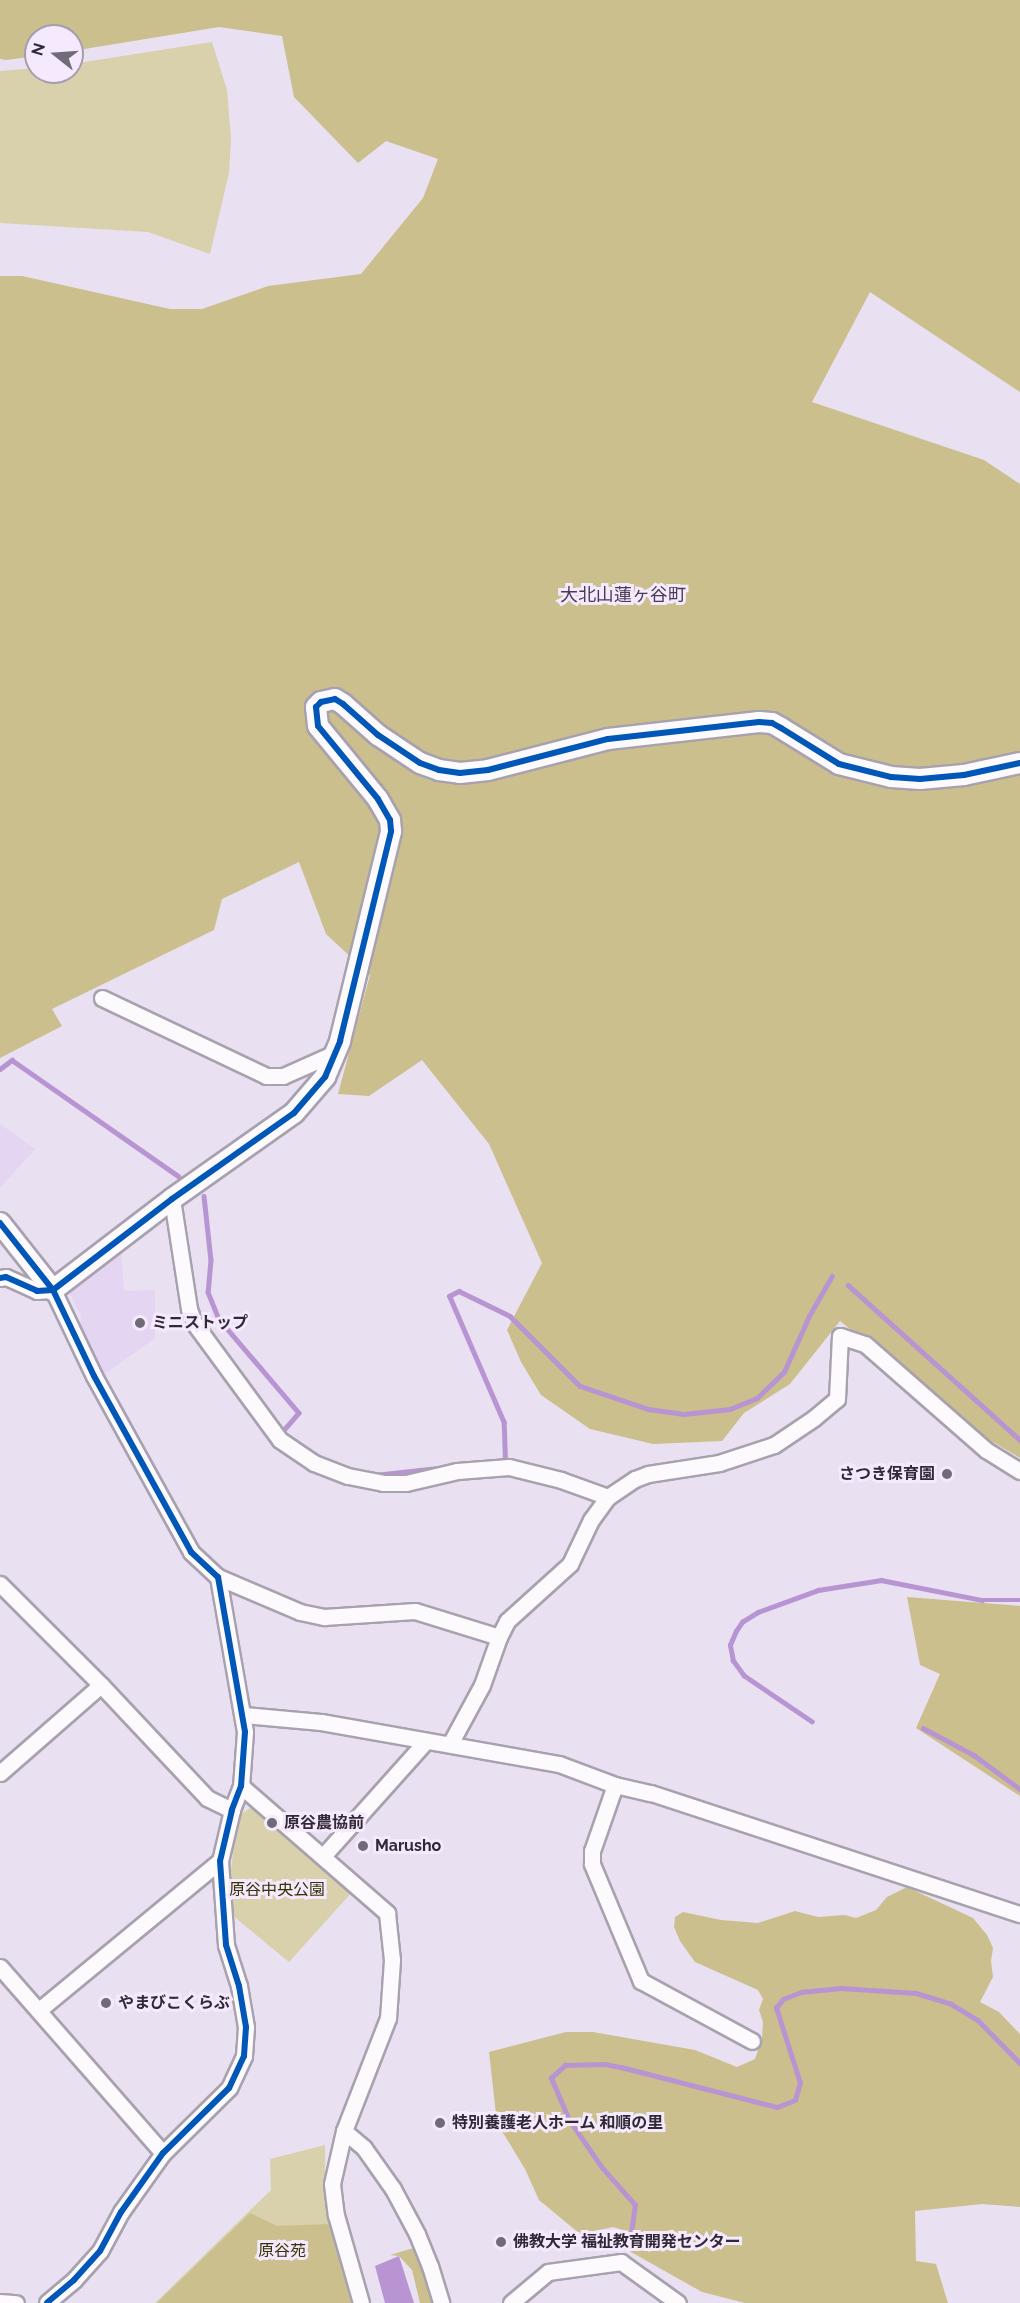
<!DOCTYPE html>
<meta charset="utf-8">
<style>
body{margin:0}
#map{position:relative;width:1020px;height:2303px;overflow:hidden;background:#e9e0f2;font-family:Raleway,"Noto Sans JP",sans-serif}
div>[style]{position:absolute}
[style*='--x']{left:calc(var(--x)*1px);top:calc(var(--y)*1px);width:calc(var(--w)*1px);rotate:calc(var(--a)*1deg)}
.built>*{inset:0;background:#e4d5f2}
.green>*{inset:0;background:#d9d0ac}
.forest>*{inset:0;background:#cabf8d}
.water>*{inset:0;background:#b895d2}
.stream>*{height:4.5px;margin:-2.25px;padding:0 2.25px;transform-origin:2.25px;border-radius:2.25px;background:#b895d2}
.roads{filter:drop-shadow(2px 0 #a8a1ae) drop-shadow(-2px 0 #a8a1ae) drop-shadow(0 2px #a8a1ae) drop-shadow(0 -2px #a8a1ae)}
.minor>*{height:15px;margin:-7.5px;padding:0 7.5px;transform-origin:7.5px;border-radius:7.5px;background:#fcfafd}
.tertiary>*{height:20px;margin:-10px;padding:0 10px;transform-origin:10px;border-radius:10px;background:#fcfafd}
.cycleway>*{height:6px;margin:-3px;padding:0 3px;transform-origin:3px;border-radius:3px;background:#0057b8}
.dots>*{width:16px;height:16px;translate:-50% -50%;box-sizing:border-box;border:3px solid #f4e9fd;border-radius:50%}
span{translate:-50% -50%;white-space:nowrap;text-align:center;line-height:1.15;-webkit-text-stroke:6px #f4e9fd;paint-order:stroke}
.poi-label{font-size:16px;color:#312a36;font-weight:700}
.left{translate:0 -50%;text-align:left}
.right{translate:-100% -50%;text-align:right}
.park-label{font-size:16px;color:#373204}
.neighbourhood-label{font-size:18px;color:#493b55}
.north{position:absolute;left:24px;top:24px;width:60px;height:60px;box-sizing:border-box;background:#f4e9fd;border:2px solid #a69dad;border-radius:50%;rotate:287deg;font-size:16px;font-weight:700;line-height:24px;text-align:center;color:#312a36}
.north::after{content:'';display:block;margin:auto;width:21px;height:27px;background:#716a78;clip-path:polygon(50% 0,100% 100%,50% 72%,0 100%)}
</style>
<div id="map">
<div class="built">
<div style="clip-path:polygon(0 1124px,35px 1149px,0 1188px)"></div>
<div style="clip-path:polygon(121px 1249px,124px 1291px,155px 1290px,155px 1338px,102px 1376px,80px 1331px,81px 1316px,68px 1290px)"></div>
</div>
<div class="green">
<div style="clip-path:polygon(212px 42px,227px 90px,231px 139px,229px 173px,210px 254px,148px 232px,0 223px,0 71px,36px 68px,36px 72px,72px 72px,72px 64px)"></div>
<div style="clip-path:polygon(253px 1806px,353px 1891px,289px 1962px,232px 1915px,229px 1890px,236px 1823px,241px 1814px)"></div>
<div style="clip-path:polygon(325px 2145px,325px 2198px,342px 2272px,352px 2303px,155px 2303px,271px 2190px,270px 2159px)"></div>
</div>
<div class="forest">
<div style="clip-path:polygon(0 0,1020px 0,1020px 392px,870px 292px,812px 402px,984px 460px,1020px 484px,1020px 1458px,988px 1439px,840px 1321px,790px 1384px,744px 1413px,722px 1441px,653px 1444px,590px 1429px,541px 1395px,521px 1362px,507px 1330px,542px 1263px,489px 1144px,422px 1060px,369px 1096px,338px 1094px,370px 975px,326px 934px,299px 862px,222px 899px,214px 930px,52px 1009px,62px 1026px,0 1058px,0 276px,22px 276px,170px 309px,202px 309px,268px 286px,361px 274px,423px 198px,438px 159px,386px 141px,358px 163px,294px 97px,282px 36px,219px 27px,72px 51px,72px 36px,36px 36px,36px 56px,6px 60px,0 59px)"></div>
<div style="clip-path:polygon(907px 1597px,1020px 1606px,1020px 1796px,916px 1728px,940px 1674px,920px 1665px)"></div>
<div style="clip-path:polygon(907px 1887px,973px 1918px,987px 1935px,993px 1948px,991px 1961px,993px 1977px,980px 2002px,999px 2012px,1020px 2034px,1020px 2207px,982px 2204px,915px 2211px,916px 2261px,936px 2264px,948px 2303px,745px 2303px,702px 2292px,631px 2252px,622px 2240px,620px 2229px,613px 2227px,580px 2234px,539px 2200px,525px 2169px,497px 2123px,489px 2052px,566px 2032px,593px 2032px,695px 2050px,737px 2067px,755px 2059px,762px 2039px,763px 2022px,759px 2010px,763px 1999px,758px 1990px,695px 1962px,680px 1941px,674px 1927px,675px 1917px,683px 1912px,721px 1920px,758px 1923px,795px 1911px,818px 1917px,845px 1915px,856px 1918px,876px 1910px,887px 1897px)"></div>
<div style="clip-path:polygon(250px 2213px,277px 2226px,329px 2224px,351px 2303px,157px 2303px)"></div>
<div style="clip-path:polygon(417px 2247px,442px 2303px,420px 2303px,412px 2270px,399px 2256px,390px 2255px)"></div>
</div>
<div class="water">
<div style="clip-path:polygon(399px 2256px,414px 2303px,385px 2303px,375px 2266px)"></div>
</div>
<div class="stream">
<div style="--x:0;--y:1069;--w:15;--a:-37"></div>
<div style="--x:12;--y:1060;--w:203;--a:34.9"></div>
<div style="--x:204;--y:1196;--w:64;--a:83.8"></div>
<div style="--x:211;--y:1260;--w:32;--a:95"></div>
<div style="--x:208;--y:1292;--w:29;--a:68"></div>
<div style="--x:219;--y:1319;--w:123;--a:49.6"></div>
<div style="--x:299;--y:1413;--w:28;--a:131"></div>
<div style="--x:281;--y:1434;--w:3;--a:18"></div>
<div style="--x:848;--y:1285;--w:232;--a:42"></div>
<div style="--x:503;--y:1461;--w:2;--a:0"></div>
<div style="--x:505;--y:1461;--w:38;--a:-92"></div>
<div style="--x:504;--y:1423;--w:138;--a:-113.4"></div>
<div style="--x:449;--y:1296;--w:11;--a:-27"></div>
<div style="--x:459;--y:1291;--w:57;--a:26.1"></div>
<div style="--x:510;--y:1316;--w:99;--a:45"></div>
<div style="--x:580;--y:1386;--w:72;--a:18.7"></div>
<div style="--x:648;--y:1409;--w:36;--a:8"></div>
<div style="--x:684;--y:1414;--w:46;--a:-6.2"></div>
<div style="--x:730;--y:1409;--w:29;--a:-22"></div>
<div style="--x:757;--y:1398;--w:37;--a:-44"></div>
<div style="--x:784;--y:1372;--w:61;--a:-65.9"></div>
<div style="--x:809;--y:1316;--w:46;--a:-60.1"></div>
<div style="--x:375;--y:1475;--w:63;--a:-6.3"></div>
<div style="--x:812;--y:1722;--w:82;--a:-145.9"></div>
<div style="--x:744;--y:1676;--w:19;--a:-126"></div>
<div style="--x:733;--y:1661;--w:16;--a:-101"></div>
<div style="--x:730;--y:1645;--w:15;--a:-67"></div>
<div style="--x:736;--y:1631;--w:11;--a:-56"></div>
<div style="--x:742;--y:1622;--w:19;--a:-32"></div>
<div style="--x:758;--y:1612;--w:64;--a:-20.1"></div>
<div style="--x:818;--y:1590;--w:64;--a:-9"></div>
<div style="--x:881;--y:1580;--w:103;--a:11.2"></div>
<div style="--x:982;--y:1600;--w:38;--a:0"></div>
<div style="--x:923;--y:1728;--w:58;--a:27.9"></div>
<div style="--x:974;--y:1755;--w:57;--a:36.5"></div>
<div style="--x:631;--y:2233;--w:28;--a:-82"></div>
<div style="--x:635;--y:2205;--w:50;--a:-131.7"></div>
<div style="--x:602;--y:2168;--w:58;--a:-124.5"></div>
<div style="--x:569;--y:2120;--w:46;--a:-113.2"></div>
<div style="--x:551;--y:2078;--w:19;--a:-43"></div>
<div style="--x:565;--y:2065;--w:40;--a:-1.4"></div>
<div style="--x:605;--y:2064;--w:16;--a:11"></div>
<div style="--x:621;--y:2067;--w:161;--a:14.4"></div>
<div style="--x:777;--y:2107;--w:19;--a:-21"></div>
<div style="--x:795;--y:2100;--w:18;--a:-74"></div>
<div style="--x:800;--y:2083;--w:79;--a:-107.7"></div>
<div style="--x:776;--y:2008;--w:11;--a:-52"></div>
<div style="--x:783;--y:1999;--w:19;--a:-21"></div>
<div style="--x:801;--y:1992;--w:40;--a:-5.7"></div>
<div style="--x:841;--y:1988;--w:75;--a:3.8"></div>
<div style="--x:916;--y:1993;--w:37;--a:17"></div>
<div style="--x:951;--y:2004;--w:31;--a:31"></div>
<div style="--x:978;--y:2020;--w:60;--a:45.7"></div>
</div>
<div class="roads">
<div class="minor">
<div style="--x:102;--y:998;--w:182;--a:25.4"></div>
<div style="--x:266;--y:1076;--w:17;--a:0"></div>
<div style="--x:283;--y:1076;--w:57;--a:-23.9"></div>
<div style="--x:172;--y:1199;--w:111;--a:81.2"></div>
<div style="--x:189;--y:1309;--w:15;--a:70"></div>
<div style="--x:194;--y:1323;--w:145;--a:53.7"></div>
<div style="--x:280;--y:1440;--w:41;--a:34.1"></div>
<div style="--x:314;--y:1463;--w:36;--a:21"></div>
<div style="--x:348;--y:1476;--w:36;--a:11"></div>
<div style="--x:383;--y:1483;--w:23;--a:0"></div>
<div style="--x:406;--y:1483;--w:52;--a:-13.2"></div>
<div style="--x:457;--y:1471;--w:52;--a:-4.4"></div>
<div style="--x:509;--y:1467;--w:54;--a:14"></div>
<div style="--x:561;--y:1480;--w:50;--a:19.9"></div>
<div style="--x:0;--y:1278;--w:6;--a:-9"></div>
<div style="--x:6;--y:1277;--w:34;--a:24"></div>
<div style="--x:37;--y:1291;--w:16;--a:-4"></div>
<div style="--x:53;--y:1290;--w:95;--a:64.5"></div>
<div style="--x:94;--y:1376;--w:201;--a:61.1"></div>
<div style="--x:191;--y:1552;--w:37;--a:43"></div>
<div style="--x:218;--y:1577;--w:157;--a:80.1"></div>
<div style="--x:245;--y:1732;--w:54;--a:94.2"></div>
<div style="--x:241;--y:1786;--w:26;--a:111"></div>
<div style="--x:232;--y:1810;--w:52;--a:103.2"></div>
<div style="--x:220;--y:1861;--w:84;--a:85.9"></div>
<div style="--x:226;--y:1945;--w:43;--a:72.4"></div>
<div style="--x:239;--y:1986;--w:42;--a:80.3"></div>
<div style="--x:246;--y:2027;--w:29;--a:94"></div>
<div style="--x:244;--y:2056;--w:35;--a:115"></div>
<div style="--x:229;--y:2088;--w:93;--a:135.4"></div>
<div style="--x:163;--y:2153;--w:72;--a:125.4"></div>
<div style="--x:121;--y:2212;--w:44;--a:118.3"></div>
<div style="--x:100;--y:2251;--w:39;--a:132"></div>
<div style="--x:74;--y:2280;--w:35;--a:140"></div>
<div style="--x:218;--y:1577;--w:89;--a:23.1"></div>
<div style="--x:300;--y:1612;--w:25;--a:12"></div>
<div style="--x:324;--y:1617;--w:91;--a:-3.8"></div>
<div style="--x:415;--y:1611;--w:88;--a:17.2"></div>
<div style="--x:0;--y:1584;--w:143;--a:45"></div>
<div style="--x:101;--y:1685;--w:155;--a:46.8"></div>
<div style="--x:207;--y:1798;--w:28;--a:26"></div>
<div style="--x:244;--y:1715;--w:77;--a:5.2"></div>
<div style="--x:321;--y:1722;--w:242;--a:10"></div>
<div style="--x:559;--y:1764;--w:60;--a:20.6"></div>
<div style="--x:615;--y:1785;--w:37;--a:13"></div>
<div style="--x:651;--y:1793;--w:388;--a:18.2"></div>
<div style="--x:450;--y:1744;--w:67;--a:-61.5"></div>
<div style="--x:482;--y:1685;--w:51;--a:-70.5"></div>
<div style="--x:499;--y:1637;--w:18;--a:-63"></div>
<div style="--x:507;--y:1621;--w:85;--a:-42.1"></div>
<div style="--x:570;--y:1564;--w:49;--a:-64.5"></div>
<div style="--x:591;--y:1520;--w:29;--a:-54"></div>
<div style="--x:608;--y:1497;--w:32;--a:-34"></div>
<div style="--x:635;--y:1479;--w:14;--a:-21"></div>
<div style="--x:648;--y:1474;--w:72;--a:-8.8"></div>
<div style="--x:719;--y:1463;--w:58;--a:-18.1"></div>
<div style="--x:774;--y:1445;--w:48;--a:-34"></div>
<div style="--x:814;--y:1418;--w:30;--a:-40"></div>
<div style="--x:837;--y:1399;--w:63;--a:-87.3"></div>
<div style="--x:840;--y:1336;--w:26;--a:18"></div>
<div style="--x:865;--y:1344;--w:161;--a:41.2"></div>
<div style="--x:986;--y:1450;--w:40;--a:32"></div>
<div style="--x:0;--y:1773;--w:134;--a:-41.1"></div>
<div style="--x:615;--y:1785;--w:70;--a:109.2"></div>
<div style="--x:592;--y:1851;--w:13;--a:90"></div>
<div style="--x:592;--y:1864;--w:127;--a:67.3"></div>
<div style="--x:641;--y:1981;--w:126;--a:28.4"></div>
<div style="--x:241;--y:1786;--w:194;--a:41"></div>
<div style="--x:387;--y:1913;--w:47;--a:83.9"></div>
<div style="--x:392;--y:1960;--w:58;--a:93.9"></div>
<div style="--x:388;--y:2018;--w:121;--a:111.3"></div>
<div style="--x:344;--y:2131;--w:54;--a:102.8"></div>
<div style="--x:332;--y:2184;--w:31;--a:83"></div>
<div style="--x:336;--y:2215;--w:91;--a:74.1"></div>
<div style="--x:324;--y:1855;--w:153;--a:-48.2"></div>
<div style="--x:0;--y:1967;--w:247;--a:48.8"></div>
<div style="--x:39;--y:2010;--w:234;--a:-39.5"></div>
<div style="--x:344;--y:2131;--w:26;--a:40"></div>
<div style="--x:364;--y:2148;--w:50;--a:54.7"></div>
<div style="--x:393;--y:2189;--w:51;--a:61.9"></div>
<div style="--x:417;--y:2234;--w:35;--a:68"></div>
<div style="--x:430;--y:2266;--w:39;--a:73"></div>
<div style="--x:0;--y:2302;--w:16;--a:4"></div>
<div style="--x:511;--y:2303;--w:48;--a:-40"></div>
<div style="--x:548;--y:2272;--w:74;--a:-7.8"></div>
<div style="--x:621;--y:2262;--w:70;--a:35.7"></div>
</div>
<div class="tertiary">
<div style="--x:0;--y:1223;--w:85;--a:51.7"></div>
<div style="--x:53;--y:1290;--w:150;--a:-37.4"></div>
<div style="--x:172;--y:1199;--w:149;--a:-35.2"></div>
<div style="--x:294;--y:1113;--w:48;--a:-49.3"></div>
<div style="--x:325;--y:1077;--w:39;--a:-67"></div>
<div style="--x:340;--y:1041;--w:216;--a:-76.3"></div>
<div style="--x:391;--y:831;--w:11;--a:-95"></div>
<div style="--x:390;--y:820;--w:24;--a:-120"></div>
<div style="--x:378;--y:799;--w:94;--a:-129.4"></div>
<div style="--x:318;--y:726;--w:19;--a:-96"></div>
<div style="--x:316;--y:707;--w:7;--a:-45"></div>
<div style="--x:321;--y:702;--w:14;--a:-12"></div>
<div style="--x:335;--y:699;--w:9;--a:32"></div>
<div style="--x:343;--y:704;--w:47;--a:41.5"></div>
<div style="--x:378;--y:735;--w:50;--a:33.7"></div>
<div style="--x:420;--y:763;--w:20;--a:20"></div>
<div style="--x:439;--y:770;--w:21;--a:8"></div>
<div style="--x:460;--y:773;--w:28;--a:-6"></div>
<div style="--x:488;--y:770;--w:124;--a:-14.5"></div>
<div style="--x:608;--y:739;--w:152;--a:-6.4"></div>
<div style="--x:759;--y:722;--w:13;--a:4"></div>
<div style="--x:772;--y:723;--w:10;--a:29"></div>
<div style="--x:781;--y:728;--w:68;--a:31.8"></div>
<div style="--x:839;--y:764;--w:54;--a:14"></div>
<div style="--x:891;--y:777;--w:29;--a:4"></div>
<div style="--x:920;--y:779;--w:44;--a:-5.2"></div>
<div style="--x:964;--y:775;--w:57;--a:-12.1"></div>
</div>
</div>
<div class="cycleway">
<div style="--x:0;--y:1223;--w:85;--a:51.7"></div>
<div style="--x:53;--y:1290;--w:95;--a:64.5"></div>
<div style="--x:94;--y:1376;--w:201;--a:61.1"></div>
<div style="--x:191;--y:1552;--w:37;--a:43"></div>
<div style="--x:218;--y:1577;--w:157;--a:80.1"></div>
<div style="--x:245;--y:1732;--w:54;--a:94.2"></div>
<div style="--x:241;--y:1786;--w:26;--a:111"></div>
<div style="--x:232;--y:1810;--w:52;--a:103.2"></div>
<div style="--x:220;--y:1861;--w:84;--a:85.9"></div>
<div style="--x:226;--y:1945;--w:43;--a:72.4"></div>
<div style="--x:239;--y:1986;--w:42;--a:80.3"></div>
<div style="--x:246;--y:2027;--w:29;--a:94"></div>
<div style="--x:244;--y:2056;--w:35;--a:115"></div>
<div style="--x:229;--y:2088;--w:93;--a:135.4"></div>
<div style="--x:163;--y:2153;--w:72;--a:125.4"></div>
<div style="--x:121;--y:2212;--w:44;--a:118.3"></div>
<div style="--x:100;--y:2251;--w:39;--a:132"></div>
<div style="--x:74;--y:2280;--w:35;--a:140"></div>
<div style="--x:0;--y:1278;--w:6;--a:-9"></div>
<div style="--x:6;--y:1277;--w:34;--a:24"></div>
<div style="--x:37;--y:1291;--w:16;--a:-4"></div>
<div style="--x:53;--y:1290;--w:150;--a:-37.4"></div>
<div style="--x:172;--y:1199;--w:149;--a:-35.2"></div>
<div style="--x:294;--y:1113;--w:48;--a:-49.3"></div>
<div style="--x:325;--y:1077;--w:39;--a:-67"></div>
<div style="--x:340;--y:1041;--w:216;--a:-76.3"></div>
<div style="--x:391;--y:831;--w:11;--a:-95"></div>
<div style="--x:390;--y:820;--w:24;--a:-120"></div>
<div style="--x:378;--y:799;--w:94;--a:-129.4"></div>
<div style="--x:318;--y:726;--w:19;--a:-96"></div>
<div style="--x:316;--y:707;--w:7;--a:-45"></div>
<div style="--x:321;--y:702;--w:14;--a:-12"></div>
<div style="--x:335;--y:699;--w:9;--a:32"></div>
<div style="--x:343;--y:704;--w:47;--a:41.5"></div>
<div style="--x:378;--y:735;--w:50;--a:33.7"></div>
<div style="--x:420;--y:763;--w:20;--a:20"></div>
<div style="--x:439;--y:770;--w:21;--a:8"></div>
<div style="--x:460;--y:773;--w:28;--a:-6"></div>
<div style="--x:488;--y:770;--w:124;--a:-14.5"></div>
<div style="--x:608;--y:739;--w:152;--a:-6.4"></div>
<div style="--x:759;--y:722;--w:13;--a:4"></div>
<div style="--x:772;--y:723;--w:10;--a:29"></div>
<div style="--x:781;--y:728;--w:68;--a:31.8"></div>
<div style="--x:839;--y:764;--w:54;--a:14"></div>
<div style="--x:891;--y:777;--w:29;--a:4"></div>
<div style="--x:920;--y:779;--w:44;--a:-5.2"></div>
<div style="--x:964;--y:775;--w:57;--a:-12.1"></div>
</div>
<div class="dots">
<div style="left:140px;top:1323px;background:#716a78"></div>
<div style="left:947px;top:1474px;background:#716a78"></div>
<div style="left:272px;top:1823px;background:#716a78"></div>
<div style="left:363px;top:1846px;background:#716a78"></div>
<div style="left:106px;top:2003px;background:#716a78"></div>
<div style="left:440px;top:2123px;background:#716a78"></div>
<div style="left:501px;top:2242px;background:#716a78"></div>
</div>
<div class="poi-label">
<span class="left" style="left:152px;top:1323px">ミニストップ</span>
<span class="right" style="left:935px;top:1474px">さつき保育園</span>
<span class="left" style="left:284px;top:1823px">原谷農協前</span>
<span class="left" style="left:375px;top:1846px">Marusho</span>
<span class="left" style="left:118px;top:2003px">やまびこくらぶ</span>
<span class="left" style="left:452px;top:2123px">特別養護老人ホーム 和順の里</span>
<span class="left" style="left:513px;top:2242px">佛教大学 福祉教育開発センター</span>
</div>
<div class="park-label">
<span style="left:277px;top:1890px">原谷中央公園</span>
<span style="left:282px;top:2251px">原谷苑</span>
</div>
<div class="neighbourhood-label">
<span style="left:623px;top:595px">大北山蓮ヶ谷町</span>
</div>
<div class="north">N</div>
</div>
